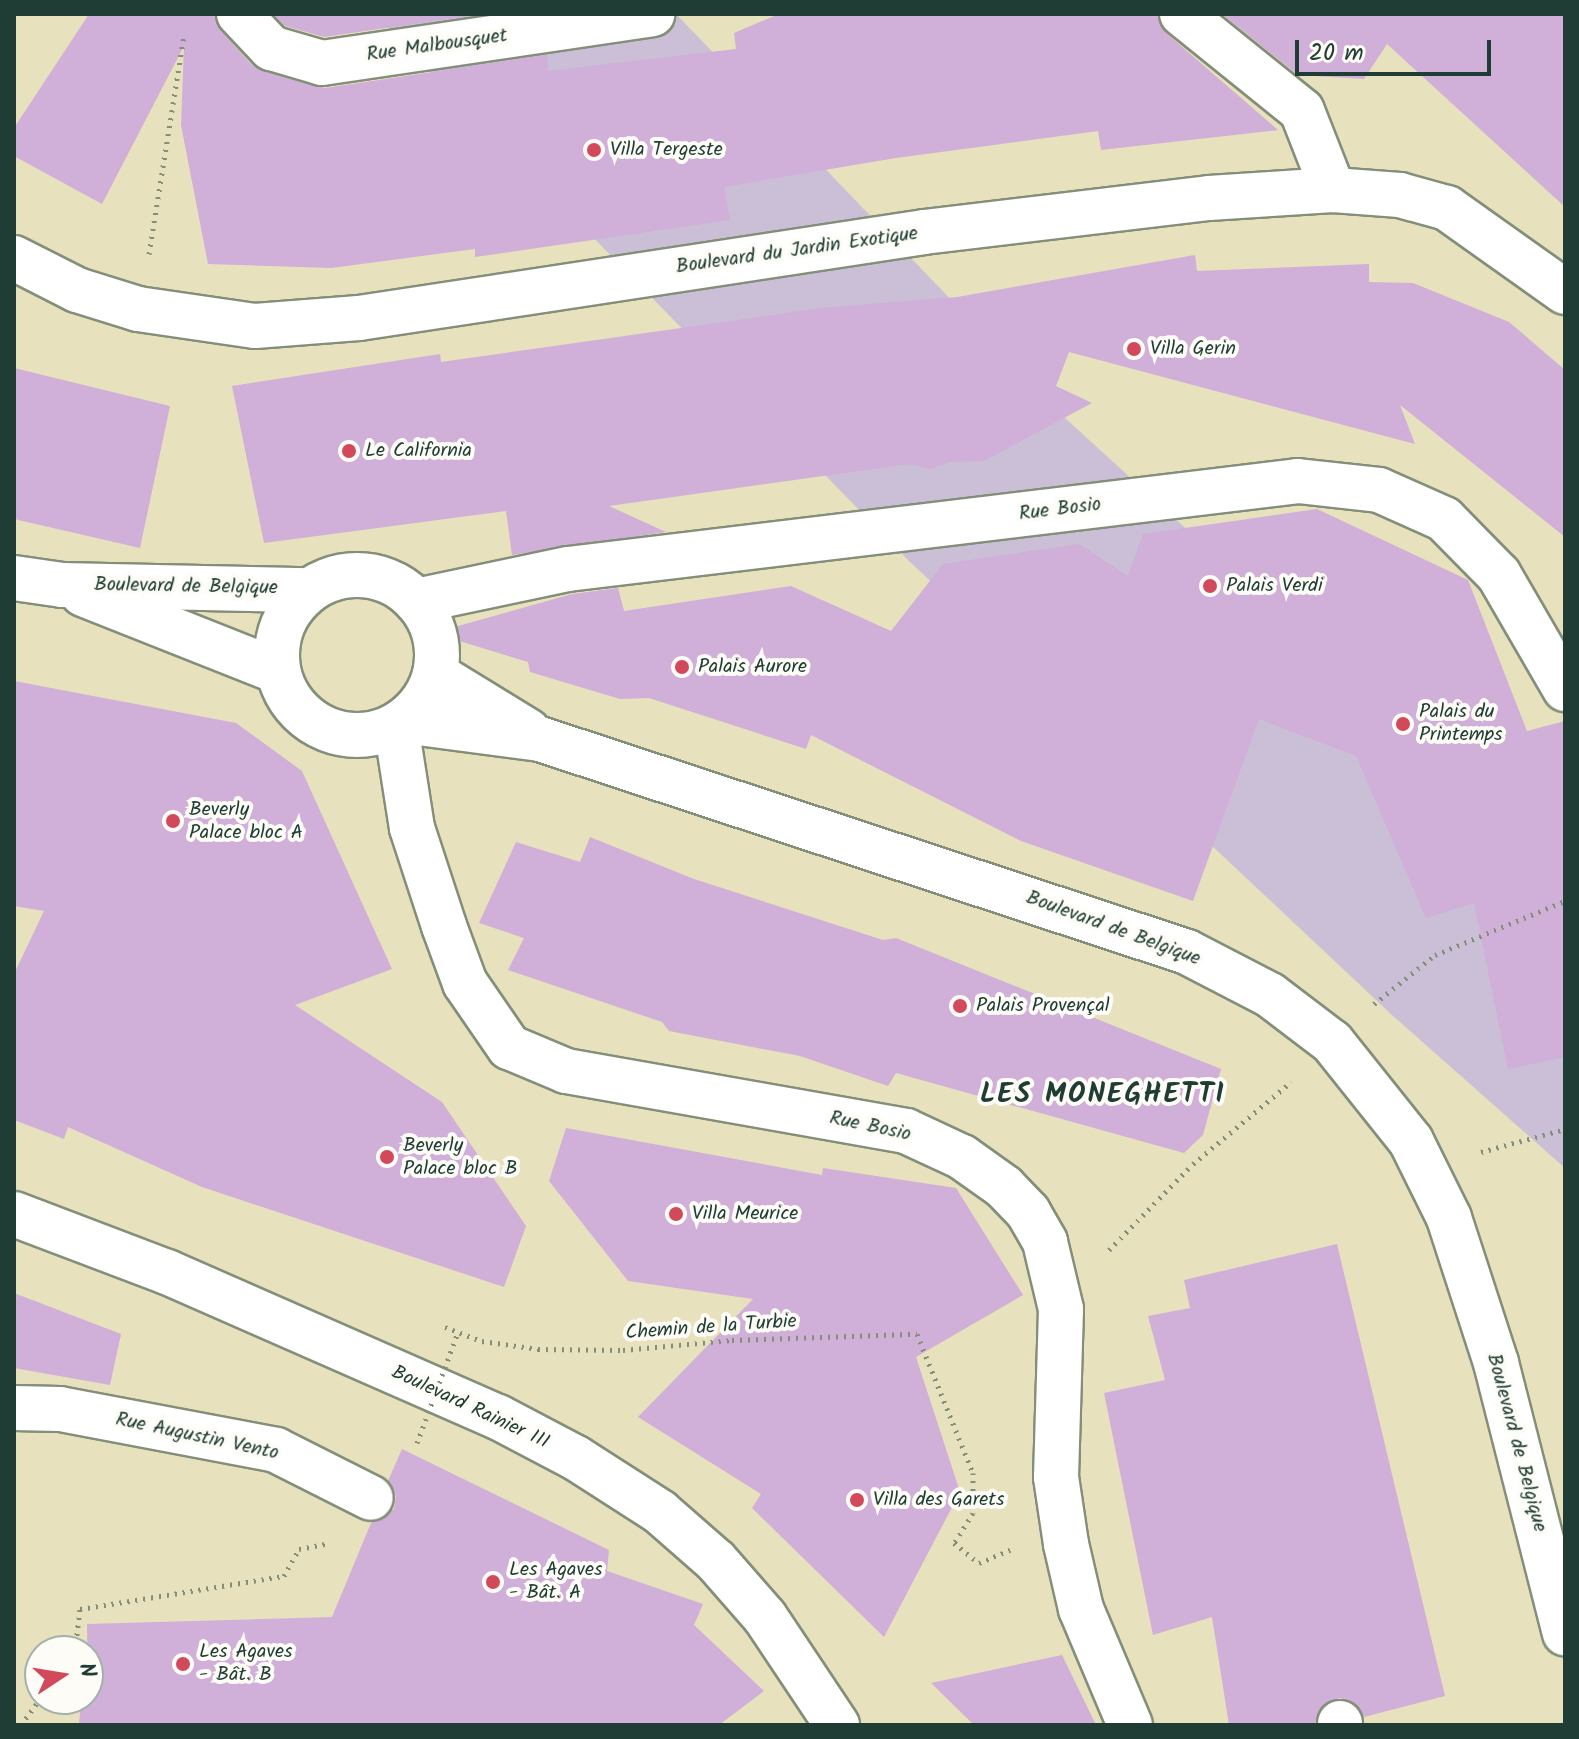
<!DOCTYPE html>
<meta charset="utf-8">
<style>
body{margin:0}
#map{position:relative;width:1579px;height:1739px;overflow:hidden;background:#e7e1be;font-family:Kalam,sans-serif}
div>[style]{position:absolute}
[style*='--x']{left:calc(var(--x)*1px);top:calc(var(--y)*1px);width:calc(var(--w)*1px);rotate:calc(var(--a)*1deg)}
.industrial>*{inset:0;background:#cabfd6}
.building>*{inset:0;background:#d0afd8}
.path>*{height:5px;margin-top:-2.5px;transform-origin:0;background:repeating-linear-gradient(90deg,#838f79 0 2px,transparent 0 8px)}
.roads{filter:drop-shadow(2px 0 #838f79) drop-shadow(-2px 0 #838f79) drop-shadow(0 2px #838f79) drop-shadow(0 -2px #838f79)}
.minor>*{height:44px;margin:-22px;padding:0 22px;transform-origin:22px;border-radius:22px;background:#fff}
.minor>.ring{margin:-22px;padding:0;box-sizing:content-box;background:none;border:44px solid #fff;border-radius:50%}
.major>*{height:44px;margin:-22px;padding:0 22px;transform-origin:22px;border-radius:22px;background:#fff}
.path-bridge>*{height:5px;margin-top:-2.5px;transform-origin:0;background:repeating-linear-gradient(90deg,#838f79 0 2px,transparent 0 8px)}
.dots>*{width:22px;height:22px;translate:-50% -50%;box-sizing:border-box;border:4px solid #fdfcf7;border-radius:50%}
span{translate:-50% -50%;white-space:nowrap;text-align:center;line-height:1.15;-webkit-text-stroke:8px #fdfcf7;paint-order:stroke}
.street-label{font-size:20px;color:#1f3d34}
.poi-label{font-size:20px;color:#1f3d34}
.left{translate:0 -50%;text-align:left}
.district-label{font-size:28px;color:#1f3d34;font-weight:700;letter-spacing:2px}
.frame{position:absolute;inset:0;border:16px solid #1f3d34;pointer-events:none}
.north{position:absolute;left:24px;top:1635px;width:80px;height:80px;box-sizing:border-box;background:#fdfcf7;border:2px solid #a4b0a9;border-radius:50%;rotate:78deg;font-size:22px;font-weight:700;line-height:32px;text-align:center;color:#1f3d34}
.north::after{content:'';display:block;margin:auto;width:28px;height:36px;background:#d1495b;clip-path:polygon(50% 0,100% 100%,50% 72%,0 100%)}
.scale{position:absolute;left:1295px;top:40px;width:196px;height:36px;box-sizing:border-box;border:4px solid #1f3d34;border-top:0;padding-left:10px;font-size:24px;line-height:28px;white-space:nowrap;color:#1f3d34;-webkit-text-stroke:6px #fdfcf7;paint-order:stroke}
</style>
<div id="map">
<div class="industrial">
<div style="clip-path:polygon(375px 14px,676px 14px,1064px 417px,1565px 875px,1565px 1168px,1392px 1015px,908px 560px)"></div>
</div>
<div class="building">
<div style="clip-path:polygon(89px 14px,215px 14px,221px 31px,253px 66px,325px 88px,547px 55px,548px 71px,736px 49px,734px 33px,779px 14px,1158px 14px,1166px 33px,1278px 130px,1101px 150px,1098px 131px,896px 158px,724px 187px,730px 220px,475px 257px,475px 249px,331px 268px,208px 264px,181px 125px,184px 46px,102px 204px,14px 156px,14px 128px)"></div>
<div style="clip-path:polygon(273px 14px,482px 14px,324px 37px,285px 26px)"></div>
<div style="clip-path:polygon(1222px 14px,1565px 14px,1565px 207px,1387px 44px,1364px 79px,1298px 75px)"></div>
<div style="clip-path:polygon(1195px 255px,1197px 271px,1369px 264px,1369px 282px,1413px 283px,1509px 322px,1565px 370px,1565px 537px,1400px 405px,1415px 444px,1069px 352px,1056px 386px,1092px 403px,984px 461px,949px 462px,931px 469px,909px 464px,609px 506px,666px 532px,512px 555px,506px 511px,264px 543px,232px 386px,440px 354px,441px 362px,822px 308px,957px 297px)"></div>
<div style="clip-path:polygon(14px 368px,170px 406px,140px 548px,14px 519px)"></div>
<div style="clip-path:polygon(1317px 509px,1468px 580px,1527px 731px,1565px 721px,1565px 1057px,1508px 1069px,1474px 903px,1426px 918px,1356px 756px,1259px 719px,1193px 901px,1021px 841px,811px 735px,806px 749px,649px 698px,620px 699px,530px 672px,528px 662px,433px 633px,572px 594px,618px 588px,624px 611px,791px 586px,891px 631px,943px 564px,1079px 544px,1128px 576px,1143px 534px)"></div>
<div style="clip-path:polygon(14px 681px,236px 723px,302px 771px,392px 969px,295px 1005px,442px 1102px,526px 1226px,504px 1287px,202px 1187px,68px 1127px,64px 1139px,14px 1120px,14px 974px,44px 911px,14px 906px)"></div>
<div style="clip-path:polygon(590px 837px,694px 879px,883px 940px,896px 938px,1221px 1069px,1203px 1135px,1184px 1153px,896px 1073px,888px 1086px,800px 1056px,669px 1031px,662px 1022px,508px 970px,524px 938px,479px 923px,516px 842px,580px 862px)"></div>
<div style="clip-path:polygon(566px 1128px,822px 1175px,823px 1168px,956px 1188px,1023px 1295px,916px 1357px,960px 1492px,884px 1637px,752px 1508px,761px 1494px,638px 1417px,753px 1299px,628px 1281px,549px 1181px)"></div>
<div style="clip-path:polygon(1337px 1244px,1445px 1696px,1364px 1717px,1353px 1702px,1339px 1698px,1319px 1710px,1315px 1725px,1229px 1725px,1212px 1617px,1153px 1635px,1104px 1393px,1165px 1380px,1148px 1316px,1190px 1308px,1184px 1280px)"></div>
<div style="clip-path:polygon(14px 1293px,121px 1334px,110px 1385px,14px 1368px)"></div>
<div style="clip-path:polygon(402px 1449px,609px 1550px,607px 1571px,703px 1604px,694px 1625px,764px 1691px,719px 1725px,79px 1725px,81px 1699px,88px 1699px,87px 1624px,332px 1617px,371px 1523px,394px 1509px,396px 1496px,388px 1481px)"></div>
<div style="clip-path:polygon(1062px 1655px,1096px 1725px,974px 1725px,931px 1683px)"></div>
</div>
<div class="path">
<div style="--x:149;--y:254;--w:222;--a:-80.9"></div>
<div style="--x:1374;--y:1004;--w:78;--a:-38.8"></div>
<div style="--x:1435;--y:955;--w:141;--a:-22.6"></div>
<div style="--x:1481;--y:1152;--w:87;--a:-15.3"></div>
<div style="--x:1109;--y:1250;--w:120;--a:-45.7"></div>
<div style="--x:1193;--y:1164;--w:128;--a:-39.9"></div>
<div style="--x:445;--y:1327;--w:40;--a:21"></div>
<div style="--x:482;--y:1341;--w:57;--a:8.1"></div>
<div style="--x:538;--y:1349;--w:85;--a:0.7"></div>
<div style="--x:623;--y:1350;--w:109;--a:-5.2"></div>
<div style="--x:732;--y:1340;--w:185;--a:-1.9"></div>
<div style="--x:917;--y:1334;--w:150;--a:68.1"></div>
<div style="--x:973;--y:1473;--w:40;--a:90"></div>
<div style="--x:973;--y:1513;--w:36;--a:122"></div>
<div style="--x:954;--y:1543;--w:32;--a:39"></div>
<div style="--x:979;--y:1563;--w:34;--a:-23"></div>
<div style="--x:75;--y:1651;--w:42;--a:-83.2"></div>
<div style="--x:80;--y:1609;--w:207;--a:-9.2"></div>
<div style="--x:284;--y:1576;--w:31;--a:-61"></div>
<div style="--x:299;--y:1549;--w:31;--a:-11"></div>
<div style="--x:21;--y:1725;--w:32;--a:-54"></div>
</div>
<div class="roads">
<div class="minor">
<div style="--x:239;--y:14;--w:47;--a:46.7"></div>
<div style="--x:271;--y:48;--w:53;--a:16.4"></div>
<div style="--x:322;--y:63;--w:334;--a:-8.4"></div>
<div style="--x:1182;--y:14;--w:154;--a:38.9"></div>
<div style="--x:1302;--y:111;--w:85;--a:68.6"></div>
<div class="ring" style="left:277px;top:575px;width:116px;height:116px"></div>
<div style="--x:14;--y:578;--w:49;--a:8.3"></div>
<div style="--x:62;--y:585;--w:247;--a:1.2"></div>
<div style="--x:83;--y:594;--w:209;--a:21.6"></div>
<div style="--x:416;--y:601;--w:155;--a:-11.9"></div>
<div style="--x:568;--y:569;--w:735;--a:-6.87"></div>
<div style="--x:1298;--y:481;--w:81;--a:6.3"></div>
<div style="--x:1379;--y:490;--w:71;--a:24"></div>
<div style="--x:1444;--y:519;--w:78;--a:45.5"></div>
<div style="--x:1499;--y:575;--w:132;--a:59.9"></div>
<div style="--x:435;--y:674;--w:109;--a:31.5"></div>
<div style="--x:403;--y:721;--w:138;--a:7.5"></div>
<div style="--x:540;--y:739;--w:681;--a:18.22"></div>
<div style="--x:1187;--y:952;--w:93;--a:27.4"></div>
<div style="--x:1270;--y:995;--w:78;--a:37.2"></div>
<div style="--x:1332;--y:1042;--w:127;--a:51.4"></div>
<div style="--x:1411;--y:1141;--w:86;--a:63.7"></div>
<div style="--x:1449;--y:1218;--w:152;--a:72"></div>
<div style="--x:1496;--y:1363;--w:279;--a:75.7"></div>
<div style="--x:396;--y:726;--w:103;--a:81.1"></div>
<div style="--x:412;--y:828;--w:103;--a:71.9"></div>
<div style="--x:444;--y:926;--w:61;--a:69.8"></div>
<div style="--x:465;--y:983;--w:78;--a:55.5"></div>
<div style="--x:509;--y:1047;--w:62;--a:22.8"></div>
<div style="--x:566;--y:1071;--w:345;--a:10"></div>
<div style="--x:906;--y:1131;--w:62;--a:24.9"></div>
<div style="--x:962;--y:1157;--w:52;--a:35.5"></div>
<div style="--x:1004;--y:1187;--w:35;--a:46"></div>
<div style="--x:1028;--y:1212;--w:34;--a:60"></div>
<div style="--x:1045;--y:1242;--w:69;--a:76.6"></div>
<div style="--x:1061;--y:1309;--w:168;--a:91.7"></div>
<div style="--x:1056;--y:1477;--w:68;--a:81.5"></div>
<div style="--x:1066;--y:1544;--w:67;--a:77"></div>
<div style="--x:1081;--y:1609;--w:126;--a:67.1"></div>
<div style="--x:14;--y:1408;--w:46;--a:1.2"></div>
<div style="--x:60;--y:1409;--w:220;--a:10.7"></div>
<div style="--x:276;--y:1450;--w:106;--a:26.8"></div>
<div style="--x:1340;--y:1725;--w:2;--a:-90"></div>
</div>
<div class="major">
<div style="--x:14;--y:258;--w:71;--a:26.9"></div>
<div style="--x:77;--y:290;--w:64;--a:17.3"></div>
<div style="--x:138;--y:309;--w:118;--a:8.3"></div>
<div style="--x:255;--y:326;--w:104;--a:-4.4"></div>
<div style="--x:359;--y:318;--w:572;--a:-8.65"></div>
<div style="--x:924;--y:232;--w:287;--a:-6.8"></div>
<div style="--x:1209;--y:198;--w:124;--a:-3.7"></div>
<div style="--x:1333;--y:190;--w:67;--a:4.3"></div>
<div style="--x:1400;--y:195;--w:49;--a:15.5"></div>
<div style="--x:1447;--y:208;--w:145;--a:35.4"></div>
<div style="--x:14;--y:1214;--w:164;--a:20.8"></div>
<div style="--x:167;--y:1272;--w:361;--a:23.7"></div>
<div style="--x:498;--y:1417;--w:88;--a:27.7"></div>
<div style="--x:576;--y:1458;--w:100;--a:32.7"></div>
<div style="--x:660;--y:1512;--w:74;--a:41.2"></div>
<div style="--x:716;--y:1561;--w:74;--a:48.8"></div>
<div style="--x:765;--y:1617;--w:130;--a:56.3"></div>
</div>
</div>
<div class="path-bridge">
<div style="--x:417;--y:1443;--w:118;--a:-69.7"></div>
</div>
<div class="dots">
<div style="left:594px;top:150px;background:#d1495b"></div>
<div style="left:1134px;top:349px;background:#d1495b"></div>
<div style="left:349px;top:451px;background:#d1495b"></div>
<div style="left:1210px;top:586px;background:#d1495b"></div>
<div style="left:682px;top:667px;background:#d1495b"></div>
<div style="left:1403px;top:724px;background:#d1495b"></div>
<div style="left:173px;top:821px;background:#d1495b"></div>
<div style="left:960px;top:1006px;background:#d1495b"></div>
<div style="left:387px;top:1157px;background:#d1495b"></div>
<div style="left:676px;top:1214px;background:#d1495b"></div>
<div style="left:857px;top:1500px;background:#d1495b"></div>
<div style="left:493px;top:1582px;background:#d1495b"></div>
<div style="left:183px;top:1664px;background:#d1495b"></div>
</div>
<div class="street-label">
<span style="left:437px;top:46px;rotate:-8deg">Rue Malbousquet</span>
<span style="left:797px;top:251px;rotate:-8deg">Boulevard du Jardin Exotique</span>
<span style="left:1060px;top:510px;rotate:-7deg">Rue Bosio</span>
<span style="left:186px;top:587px;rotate:1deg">Boulevard de Belgique</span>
<span style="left:1113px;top:929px;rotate:20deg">Boulevard de Belgique</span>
<span style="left:870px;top:1127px;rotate:12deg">Rue Bosio</span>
<span style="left:711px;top:1328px;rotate:-4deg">Chemin de la Turbie</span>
<span style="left:470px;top:1408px;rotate:25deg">Boulevard Rainier III</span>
<span style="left:197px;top:1437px;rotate:12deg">Rue Augustin Vento</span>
<span style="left:1516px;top:1443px;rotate:75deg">Boulevard de Belgique</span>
</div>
<div class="poi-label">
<span class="left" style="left:610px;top:150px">Villa Tergeste</span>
<span class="left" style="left:1150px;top:349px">Villa Gerin</span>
<span class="left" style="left:365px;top:451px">Le California</span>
<span class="left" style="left:1226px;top:586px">Palais Verdi</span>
<span class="left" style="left:698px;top:667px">Palais Aurore</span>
<span class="left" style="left:1419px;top:724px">Palais du<br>Printemps</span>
<span class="left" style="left:189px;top:822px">Beverly<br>Palace bloc A</span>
<span class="left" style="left:976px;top:1006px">Palais Provençal</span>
<span class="left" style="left:403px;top:1158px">Beverly<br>Palace bloc B</span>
<span class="left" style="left:692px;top:1214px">Villa Meurice</span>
<span class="left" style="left:873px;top:1500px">Villa des Garets</span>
<span class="left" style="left:509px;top:1582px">Les Agaves<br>- Bât. A</span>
<span class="left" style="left:199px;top:1664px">Les Agaves<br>- Bât. B</span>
</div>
<div class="district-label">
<span style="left:1103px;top:1095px">LES MONEGHETTI</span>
</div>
<div class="frame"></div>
<div class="north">N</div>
<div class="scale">20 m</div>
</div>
